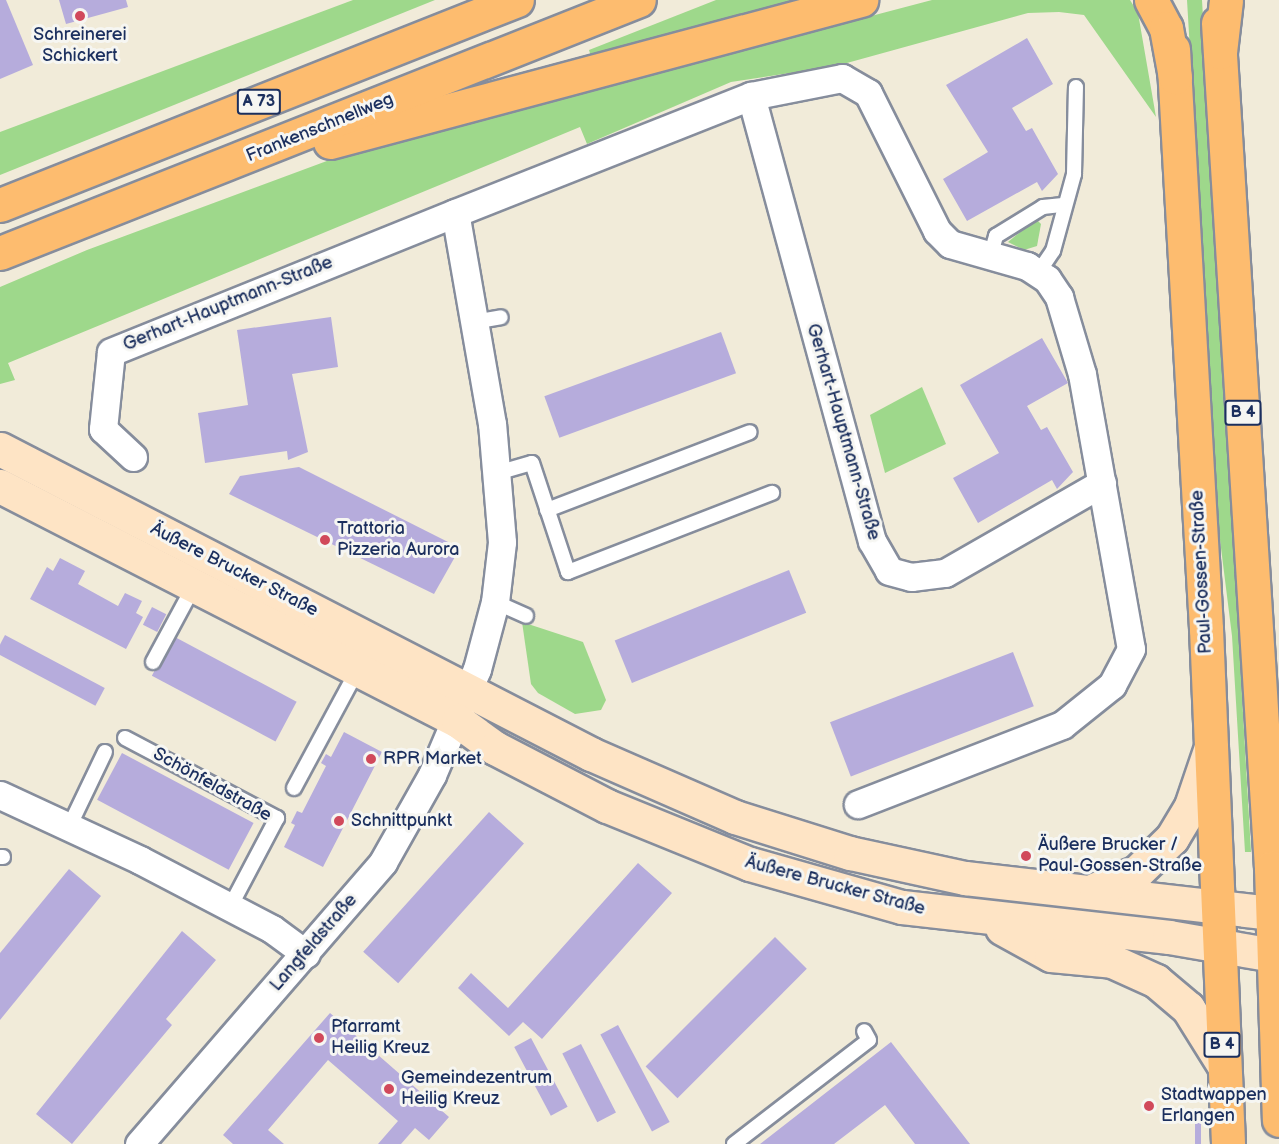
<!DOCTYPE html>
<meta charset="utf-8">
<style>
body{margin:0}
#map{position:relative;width:1279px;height:1144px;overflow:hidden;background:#f1ebd9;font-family:"Balsamiq Sans",sans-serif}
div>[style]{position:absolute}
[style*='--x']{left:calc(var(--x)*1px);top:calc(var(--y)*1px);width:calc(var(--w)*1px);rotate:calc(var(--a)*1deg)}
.green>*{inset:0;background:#9ed88b}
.building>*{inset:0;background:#b6acdc;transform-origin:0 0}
.roads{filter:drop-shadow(2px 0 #868d9c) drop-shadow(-2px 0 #868d9c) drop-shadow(0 2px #868d9c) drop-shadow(0 -2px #868d9c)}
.lane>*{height:14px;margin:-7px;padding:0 7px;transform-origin:7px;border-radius:7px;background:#fff}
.street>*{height:27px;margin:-13.5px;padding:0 13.5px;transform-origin:13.5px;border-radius:13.5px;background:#fff}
.secondary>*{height:33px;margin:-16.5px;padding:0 16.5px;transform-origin:16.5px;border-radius:16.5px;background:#fee4c5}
.primary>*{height:33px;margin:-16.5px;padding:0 16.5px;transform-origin:16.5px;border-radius:16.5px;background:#fdbc6f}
.highway>*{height:33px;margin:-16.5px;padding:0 16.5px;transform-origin:16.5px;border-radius:16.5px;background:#fdbc6f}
.dots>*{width:16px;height:16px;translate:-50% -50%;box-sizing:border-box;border:3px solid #f6f6f2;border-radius:50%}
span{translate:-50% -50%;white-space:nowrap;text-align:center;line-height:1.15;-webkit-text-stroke:6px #f6f6f2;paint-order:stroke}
.shield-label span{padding:2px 4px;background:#f6f6f2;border:2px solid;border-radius:4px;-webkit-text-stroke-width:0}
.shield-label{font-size:16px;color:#1b2f5e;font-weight:700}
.poi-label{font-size:18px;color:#1b2f5e}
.left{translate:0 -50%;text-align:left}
.street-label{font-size:18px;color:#1b2f5e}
</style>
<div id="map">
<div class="green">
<div style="clip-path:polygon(353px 0,435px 0,0 175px,0 132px)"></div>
<div style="clip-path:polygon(716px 0,818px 0,592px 60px,589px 50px)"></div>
<div style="clip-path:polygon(932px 0,1130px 0,1138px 13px,1156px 117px,1084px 15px,1059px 12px,1028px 13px,836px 66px,731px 82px,587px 144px,580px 127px,8px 363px,15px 380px,0 384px,0 287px,87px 250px,343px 155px)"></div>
<div style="clip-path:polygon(1187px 0,1202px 0,1251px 852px,1245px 852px,1232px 636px,1218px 524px)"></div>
<div style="clip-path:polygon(1036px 219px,1041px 224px,1037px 246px,1024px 250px,1008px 242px)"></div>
<div style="clip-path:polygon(922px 387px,946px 444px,885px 473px,870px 415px)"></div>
<div style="clip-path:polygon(522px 622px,583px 642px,606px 700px,601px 710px,575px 714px,538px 693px,531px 684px)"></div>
</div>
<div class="building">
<div style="clip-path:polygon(0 0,6px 0,33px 65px,0 79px)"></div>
<div style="clip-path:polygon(59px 0,126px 0,128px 7px,66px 24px)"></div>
<div style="clip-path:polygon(1027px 38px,1053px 84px,1012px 108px,1026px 131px,1032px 128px,1058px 174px,1042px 191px,1037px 182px,967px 221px,943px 179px,988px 152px,946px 85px)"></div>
<div style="clip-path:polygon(331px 317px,338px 367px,292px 374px,308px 452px,288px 460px,287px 451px,205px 463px,198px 413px,248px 405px,237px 330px)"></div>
<div style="left:721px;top:332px;width:44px;height:188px;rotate:70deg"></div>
<div style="clip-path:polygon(1042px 338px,1068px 383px,1027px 406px,1041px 430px,1047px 427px,1073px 472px,1057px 489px,1052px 480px,978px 523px,953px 478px,999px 453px,960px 385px)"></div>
<div style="clip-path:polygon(299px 467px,460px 548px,434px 594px,229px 494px,240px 476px)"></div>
<div style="clip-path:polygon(60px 558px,85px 571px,78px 584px,118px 606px,125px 593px,142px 601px,136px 613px,143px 617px,126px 649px,30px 599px,47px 567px,53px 571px)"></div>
<div style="left:789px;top:570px;width:46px;height:188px;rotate:68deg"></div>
<div style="left:152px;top:607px;width:16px;height:20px;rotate:27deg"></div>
<div style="left:5px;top:635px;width:113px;height:20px;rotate:28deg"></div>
<div style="left:173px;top:636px;width:140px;height:45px;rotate:28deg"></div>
<div style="left:1013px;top:652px;width:58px;height:196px;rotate:69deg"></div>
<div style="clip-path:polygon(344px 732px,382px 752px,323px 867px,284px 847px,295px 825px,291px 823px,297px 811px,302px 813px,326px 766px,321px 763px,326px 754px,331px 757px)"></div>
<div style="left:122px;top:753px;width:149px;height:53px;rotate:28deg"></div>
<div style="left:489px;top:812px;width:47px;height:188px;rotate:42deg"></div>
<div style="clip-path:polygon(638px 863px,672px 893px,542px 1039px,523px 1022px,509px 1036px,458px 988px,471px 973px,508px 1008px)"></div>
<div style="clip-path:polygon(69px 869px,101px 896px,0 1020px,0 953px)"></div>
<div style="clip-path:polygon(182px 931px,216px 960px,166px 1019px,172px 1025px,72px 1144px,36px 1114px)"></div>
<div style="left:775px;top:937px;width:45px;height:183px;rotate:45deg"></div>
<div style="clip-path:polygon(330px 1013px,449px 1117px,429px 1140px,415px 1128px,401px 1144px,378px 1144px,398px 1121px,328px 1060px,268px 1130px,284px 1144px,233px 1144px,223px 1135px)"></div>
<div style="left:618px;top:1025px;width:110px;height:20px;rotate:62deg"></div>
<div style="left:531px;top:1038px;width:78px;height:19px;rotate:62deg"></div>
<div style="clip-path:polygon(891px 1042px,970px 1144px,915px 1144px,885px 1105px,834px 1144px,760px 1144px)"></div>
<div style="left:581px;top:1044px;width:77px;height:21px;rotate:63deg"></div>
<div style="left:1195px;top:1123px;width:6px;height:21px"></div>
</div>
<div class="roads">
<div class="lane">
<div style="--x:990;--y:257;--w:22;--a:-74"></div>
<div style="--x:996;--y:236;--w:55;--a:-31.7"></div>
<div style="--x:1043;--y:207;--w:20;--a:-6"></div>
<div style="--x:1038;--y:273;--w:27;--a:-56"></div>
<div style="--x:1053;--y:251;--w:80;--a:-74.7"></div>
<div style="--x:1074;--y:174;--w:87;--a:-88.7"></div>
<div style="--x:474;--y:322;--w:27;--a:-10"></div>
<div style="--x:497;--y:473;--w:36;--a:-16"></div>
<div style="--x:532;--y:463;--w:115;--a:71.7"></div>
<div style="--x:568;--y:572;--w:219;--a:-21.2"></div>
<div style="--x:547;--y:510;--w:217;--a:-21"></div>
<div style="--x:495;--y:602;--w:34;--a:24"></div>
<div style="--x:153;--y:662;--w:86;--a:-61.7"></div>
<div style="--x:125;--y:738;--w:172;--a:27.8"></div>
<div style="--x:277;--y:818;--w:101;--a:117.8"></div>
<div style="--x:294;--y:788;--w:135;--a:-61.7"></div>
<div style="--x:70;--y:825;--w:81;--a:-64.4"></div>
<div style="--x:0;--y:857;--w:3;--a:0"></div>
<div style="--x:734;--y:1144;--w:170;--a:-37.6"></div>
<div style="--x:869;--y:1040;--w:10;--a:-119"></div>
</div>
<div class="street">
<div style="--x:751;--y:96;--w:461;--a:74.8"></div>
<div style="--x:872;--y:541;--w:34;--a:60"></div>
<div style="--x:889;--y:571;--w:23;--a:15"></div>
<div style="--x:911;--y:577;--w:34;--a:-7"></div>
<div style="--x:945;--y:573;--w:181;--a:-29.8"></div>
<div style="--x:133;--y:457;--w:41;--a:-137"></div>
<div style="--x:103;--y:429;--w:77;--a:-84.1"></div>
<div style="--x:111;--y:352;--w:371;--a:-22"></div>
<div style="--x:0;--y:795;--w:154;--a:24.9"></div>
<div style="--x:140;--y:860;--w:149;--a:27.6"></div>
<div style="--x:272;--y:929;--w:42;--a:36.3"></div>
<div style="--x:139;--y:1144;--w:373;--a:-49.1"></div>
<div style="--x:383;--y:862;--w:100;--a:-60.6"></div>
<div style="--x:432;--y:775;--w:115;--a:-67"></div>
<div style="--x:477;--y:669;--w:69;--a:-75"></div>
<div style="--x:495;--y:602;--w:60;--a:-83.3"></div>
<div style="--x:502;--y:542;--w:118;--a:-94.8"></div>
<div style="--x:492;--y:424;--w:214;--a:-99.9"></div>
<div style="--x:455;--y:213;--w:318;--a:-21.6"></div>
<div style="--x:751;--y:96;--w:93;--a:-11.2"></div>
<div style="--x:842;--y:78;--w:30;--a:30"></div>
<div style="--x:868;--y:93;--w:154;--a:63.4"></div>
<div style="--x:937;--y:231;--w:18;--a:45"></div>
<div style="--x:950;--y:244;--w:80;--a:15.9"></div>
<div style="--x:1027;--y:266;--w:24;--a:33"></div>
<div style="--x:1047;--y:279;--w:22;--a:56"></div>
<div style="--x:1059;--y:297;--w:80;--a:73.4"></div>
<div style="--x:1082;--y:374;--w:279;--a:79.9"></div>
<div style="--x:1131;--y:649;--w:41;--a:117.8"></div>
<div style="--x:1112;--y:685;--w:64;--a:141.3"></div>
<div style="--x:1062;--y:725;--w:219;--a:158.8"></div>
</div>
<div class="secondary">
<div style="--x:0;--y:449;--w:665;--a:27.3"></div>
<div style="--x:591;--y:754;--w:157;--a:23.6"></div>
<div style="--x:735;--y:817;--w:121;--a:17.4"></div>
<div style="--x:850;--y:853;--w:118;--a:12.3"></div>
<div style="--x:965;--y:878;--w:316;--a:6.5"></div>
<div style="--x:0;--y:486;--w:515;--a:27.16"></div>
<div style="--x:458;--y:721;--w:46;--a:36.1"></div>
<div style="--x:495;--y:748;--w:126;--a:27.4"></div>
<div style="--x:607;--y:806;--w:154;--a:22.1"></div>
<div style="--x:750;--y:864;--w:158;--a:15.8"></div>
<div style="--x:902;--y:907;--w:269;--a:6.4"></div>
<div style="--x:1169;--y:937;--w:112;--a:9.8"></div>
<div style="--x:1096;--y:889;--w:44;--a:-22.5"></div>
<div style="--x:1137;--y:872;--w:49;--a:-44.2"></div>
<div style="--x:1172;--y:838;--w:37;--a:-59"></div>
<div style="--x:1191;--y:806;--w:62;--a:-71.3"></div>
<div style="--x:1002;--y:928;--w:56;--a:28.9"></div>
<div style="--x:1051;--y:955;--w:61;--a:5.6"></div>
<div style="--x:1112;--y:961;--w:48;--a:24.4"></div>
<div style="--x:1156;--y:981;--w:42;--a:40.2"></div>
<div style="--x:1188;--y:1008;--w:66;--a:58"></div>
</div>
<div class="primary">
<div style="--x:1218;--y:23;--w:847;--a:86.41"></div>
<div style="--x:1271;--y:868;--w:252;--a:88.2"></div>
<div style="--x:1173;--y:49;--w:581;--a:86.74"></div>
<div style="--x:1206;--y:629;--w:515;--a:87.55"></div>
</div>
<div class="highway">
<div style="--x:1151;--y:0;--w:32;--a:62"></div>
<div style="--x:1166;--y:28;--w:50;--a:79.6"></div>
<div style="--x:1220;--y:52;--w:52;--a:-83.4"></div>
<div style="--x:330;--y:142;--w:550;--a:-14.97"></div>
<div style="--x:0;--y:205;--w:556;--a:-21.63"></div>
<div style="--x:0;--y:253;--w:687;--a:-21.6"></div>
</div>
</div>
<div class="dots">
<div style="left:80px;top:16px;background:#d1495b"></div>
<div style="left:325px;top:540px;background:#d1495b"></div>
<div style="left:371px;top:759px;background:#d1495b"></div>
<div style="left:339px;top:821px;background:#d1495b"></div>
<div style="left:1026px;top:856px;background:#d1495b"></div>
<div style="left:319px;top:1038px;background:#d1495b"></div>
<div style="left:389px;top:1089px;background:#d1495b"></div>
<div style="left:1149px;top:1106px;background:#d1495b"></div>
</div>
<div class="shield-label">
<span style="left:259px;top:102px">A 73</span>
<span style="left:1243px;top:413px">B 4</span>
<span style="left:1222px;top:1045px">B 4</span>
</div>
<div class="poi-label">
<span style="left:80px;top:46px">Schreinerei<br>Schickert</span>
<span class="left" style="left:337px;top:540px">Trattoria<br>Pizzeria Aurora</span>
<span class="left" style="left:383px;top:759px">RPR Market</span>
<span class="left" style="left:351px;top:821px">Schnittpunkt</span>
<span class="left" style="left:1038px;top:856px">Äußere Brucker /<br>Paul-Gossen-Straße</span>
<span class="left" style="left:331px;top:1038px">Pfarramt<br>Heilig Kreuz</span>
<span class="left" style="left:401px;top:1089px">Gemeindezentrum<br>Heilig Kreuz</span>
<span class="left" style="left:1161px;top:1106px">Stadtwappen<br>Erlangen</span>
</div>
<div class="street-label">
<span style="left:320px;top:128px;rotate:-22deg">Frankenschnellweg</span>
<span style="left:228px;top:304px;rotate:-22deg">Gerhart-Hauptmann-Straße</span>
<span style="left:843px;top:432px;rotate:74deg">Gerhart-Hauptmann-Straße</span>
<span style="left:234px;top:570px;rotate:27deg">Äußere Brucker Straße</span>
<span style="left:1202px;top:572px;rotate:-93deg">Paul-Gossen-Straße</span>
<span style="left:212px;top:785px;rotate:29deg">Schönfeldstraße</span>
<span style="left:835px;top:886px;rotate:15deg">Äußere Brucker Straße</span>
<span style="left:314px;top:943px;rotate:-49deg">Langfeldstraße</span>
</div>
</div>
